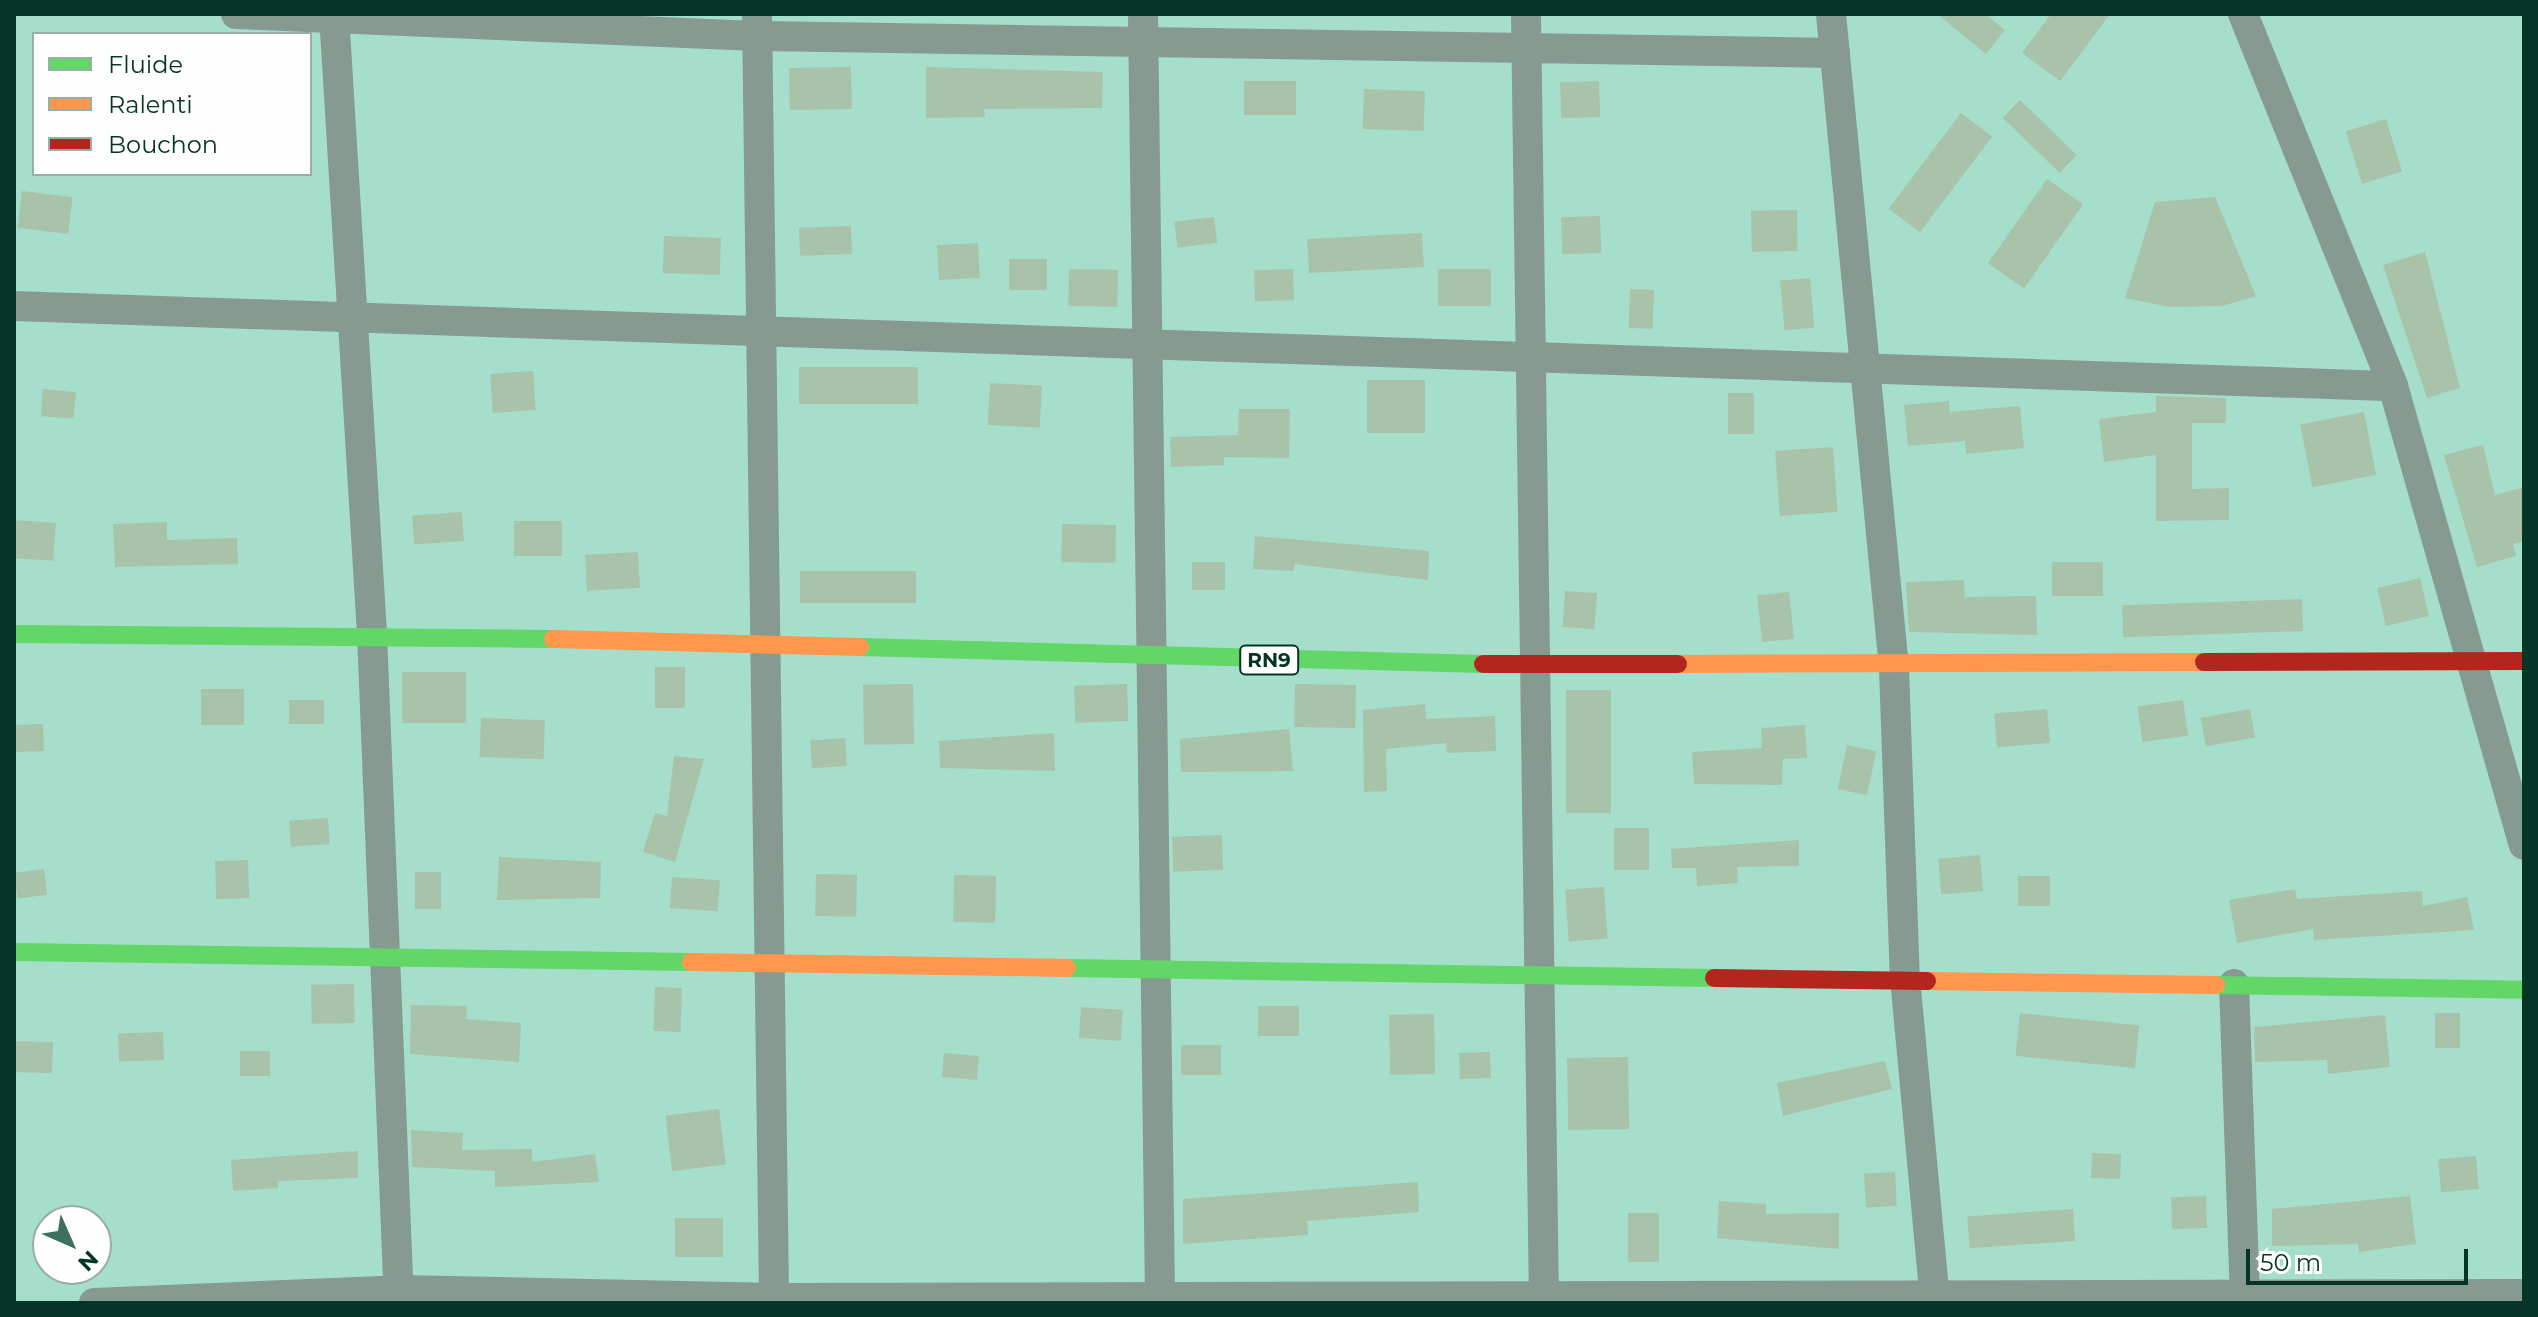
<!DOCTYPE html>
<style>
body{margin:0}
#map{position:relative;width:2538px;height:1317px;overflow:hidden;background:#a5deca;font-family:Montserrat,sans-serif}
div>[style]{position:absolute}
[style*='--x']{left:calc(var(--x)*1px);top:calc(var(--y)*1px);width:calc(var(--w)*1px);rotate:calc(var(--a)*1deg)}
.building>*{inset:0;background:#a9c3ab;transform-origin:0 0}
.street>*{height:30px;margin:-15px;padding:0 15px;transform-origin:15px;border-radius:15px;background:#869a92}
.fast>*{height:18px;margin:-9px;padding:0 9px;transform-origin:9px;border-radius:9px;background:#63d668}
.slow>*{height:18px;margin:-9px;padding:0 9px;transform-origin:9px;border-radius:9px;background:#ff974d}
.jam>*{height:18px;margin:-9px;padding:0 9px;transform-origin:9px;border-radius:9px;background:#b3261e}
span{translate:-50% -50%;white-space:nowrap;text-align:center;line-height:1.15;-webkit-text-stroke:6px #fefefe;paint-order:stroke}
.shield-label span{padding:2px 6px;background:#fefefe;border:2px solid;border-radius:6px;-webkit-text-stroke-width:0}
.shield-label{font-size:20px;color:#053527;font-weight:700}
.frame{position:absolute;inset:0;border:16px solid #053527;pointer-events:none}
.legend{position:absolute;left:32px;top:32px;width:280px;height:144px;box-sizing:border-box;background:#fefefe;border:2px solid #9aaea8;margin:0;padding:10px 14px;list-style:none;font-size:24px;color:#053527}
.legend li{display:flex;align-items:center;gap:16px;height:40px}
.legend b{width:40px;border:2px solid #9aaea8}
.north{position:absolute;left:32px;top:1205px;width:80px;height:80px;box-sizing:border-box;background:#fefefe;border:2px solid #9aaea8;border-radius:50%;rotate:135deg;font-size:22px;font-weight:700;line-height:32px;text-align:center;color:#053527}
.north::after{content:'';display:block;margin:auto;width:28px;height:36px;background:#3d7060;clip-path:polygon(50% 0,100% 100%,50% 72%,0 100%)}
.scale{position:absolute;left:2246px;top:1249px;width:222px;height:36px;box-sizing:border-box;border:4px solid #053527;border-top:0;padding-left:10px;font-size:24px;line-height:28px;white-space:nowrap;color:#053527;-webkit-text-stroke:6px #fefefe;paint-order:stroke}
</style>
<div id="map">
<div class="building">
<div style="clip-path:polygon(1937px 14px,1985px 14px,2005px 30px,1986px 54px)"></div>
<div style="clip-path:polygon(2051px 14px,2110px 14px,2060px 81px,2022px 53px)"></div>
<div style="left:851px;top:67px;width:42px;height:62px;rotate:89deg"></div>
<div style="clip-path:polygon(926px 67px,1103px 72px,1102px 108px,984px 109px,985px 117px,926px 118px)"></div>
<div style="left:1244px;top:81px;width:52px;height:34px"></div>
<div style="left:1599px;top:81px;width:36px;height:39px;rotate:88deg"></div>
<div style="left:1364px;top:89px;width:61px;height:40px;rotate:2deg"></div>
<div style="left:2020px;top:100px;width:79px;height:25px;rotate:44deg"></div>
<div style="left:1961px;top:113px;width:39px;height:120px;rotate:37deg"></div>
<div style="left:2386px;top:119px;width:55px;height:42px;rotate:73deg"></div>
<div style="left:2047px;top:179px;width:44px;height:103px;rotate:35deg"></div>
<div style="left:22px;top:191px;width:51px;height:37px;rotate:7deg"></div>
<div style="clip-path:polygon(2215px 197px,2256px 296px,2222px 306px,2170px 307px,2125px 298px,2155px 202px)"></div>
<div style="left:1797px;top:210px;width:41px;height:46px;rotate:89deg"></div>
<div style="left:1600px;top:216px;width:37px;height:39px;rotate:88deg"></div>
<div style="left:1214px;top:217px;width:26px;height:40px;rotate:83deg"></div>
<div style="left:851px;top:226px;width:28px;height:52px;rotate:88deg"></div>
<div style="left:1422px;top:233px;width:34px;height:115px;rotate:87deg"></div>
<div style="left:664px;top:236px;width:57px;height:37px;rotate:2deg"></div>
<div style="left:978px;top:243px;width:35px;height:41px;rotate:87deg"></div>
<div style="clip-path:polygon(2425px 252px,2460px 388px,2427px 398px,2383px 265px)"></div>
<div style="left:1047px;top:259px;width:31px;height:38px;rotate:90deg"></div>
<div style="left:1069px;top:269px;width:49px;height:37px;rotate:1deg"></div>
<div style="left:1293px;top:269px;width:31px;height:39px;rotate:88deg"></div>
<div style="left:1491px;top:269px;width:37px;height:53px;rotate:90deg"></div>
<div style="left:1810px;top:278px;width:50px;height:30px;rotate:85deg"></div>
<div style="left:1630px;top:289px;width:24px;height:39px;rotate:2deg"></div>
<div style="left:799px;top:367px;width:119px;height:37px"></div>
<div style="left:533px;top:371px;width:39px;height:43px;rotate:86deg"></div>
<div style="left:1425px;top:380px;width:53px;height:58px;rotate:90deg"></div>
<div style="left:990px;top:383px;width:52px;height:42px;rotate:3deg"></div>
<div style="left:43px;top:389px;width:33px;height:27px;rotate:5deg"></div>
<div style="left:1728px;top:393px;width:26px;height:41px"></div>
<div style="clip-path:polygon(2156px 396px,2226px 398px,2226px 423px,2192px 423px,2192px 489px,2229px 488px,2229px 520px,2156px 521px,2156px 455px,2104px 462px,2099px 419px,2156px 412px)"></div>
<div style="clip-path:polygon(1949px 401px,1950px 412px,2020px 406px,2024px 448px,1966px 454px,1965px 441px,1908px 446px,1904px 405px)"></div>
<div style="clip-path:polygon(1239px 409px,1290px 409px,1289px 458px,1224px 457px,1224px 465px,1171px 467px,1170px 437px,1238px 435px)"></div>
<div style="left:2364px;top:412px;width:64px;height:65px;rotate:79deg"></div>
<div style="clip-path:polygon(2483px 445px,2495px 495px,2524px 487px,2524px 541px,2513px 544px,2516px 556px,2477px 567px,2444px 455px)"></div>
<div style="left:1833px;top:447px;width:65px;height:58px;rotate:86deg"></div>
<div style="left:462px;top:512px;width:29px;height:50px;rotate:86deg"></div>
<div style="left:14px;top:520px;width:42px;height:38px;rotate:4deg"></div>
<div style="left:562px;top:521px;width:35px;height:48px;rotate:90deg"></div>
<div style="clip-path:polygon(167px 522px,167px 540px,237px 538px,238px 564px,115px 567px,113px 524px)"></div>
<div style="left:1062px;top:524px;width:54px;height:38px;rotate:1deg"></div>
<div style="clip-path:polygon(1255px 536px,1429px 551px,1428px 580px,1294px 564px,1294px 571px,1253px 569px)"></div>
<div style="left:638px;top:552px;width:36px;height:53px;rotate:87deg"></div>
<div style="left:1225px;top:562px;width:28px;height:33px;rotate:90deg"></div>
<div style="left:2103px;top:562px;width:34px;height:51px;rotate:90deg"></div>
<div style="left:916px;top:571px;width:32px;height:116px;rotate:90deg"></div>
<div style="left:2420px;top:578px;width:39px;height:44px;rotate:77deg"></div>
<div style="clip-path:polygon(1964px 580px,1965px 597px,2036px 596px,2037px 635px,1909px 632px,1906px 582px)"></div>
<div style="left:1565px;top:591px;width:32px;height:36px;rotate:4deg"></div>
<div style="left:1789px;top:592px;width:47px;height:32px;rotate:84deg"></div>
<div style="left:2302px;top:599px;width:32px;height:180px;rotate:88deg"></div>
<div style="left:655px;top:667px;width:30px;height:41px"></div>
<div style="left:466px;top:672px;width:51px;height:64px;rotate:90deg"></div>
<div style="left:913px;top:684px;width:60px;height:50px;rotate:89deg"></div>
<div style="left:1127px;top:684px;width:37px;height:53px;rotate:88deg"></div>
<div style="left:1295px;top:684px;width:61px;height:43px;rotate:1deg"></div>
<div style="left:201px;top:689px;width:43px;height:36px"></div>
<div style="left:1566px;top:690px;width:45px;height:123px"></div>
<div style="left:289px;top:700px;width:35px;height:24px"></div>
<div style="left:2183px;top:700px;width:36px;height:46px;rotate:82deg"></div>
<div style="clip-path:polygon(1425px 704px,1426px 719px,1495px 716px,1496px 751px,1447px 753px,1446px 743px,1386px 749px,1387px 791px,1364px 792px,1363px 710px)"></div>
<div style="left:2047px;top:709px;width:34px;height:53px;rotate:85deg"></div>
<div style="left:2250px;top:709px;width:29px;height:50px;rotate:80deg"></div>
<div style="left:481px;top:718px;width:64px;height:39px;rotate:2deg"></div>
<div style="left:43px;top:724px;width:27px;height:29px;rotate:88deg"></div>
<div style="clip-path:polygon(1805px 725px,1807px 758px,1783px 759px,1782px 785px,1694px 784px,1692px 752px,1762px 748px,1761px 728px)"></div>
<div style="clip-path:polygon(1289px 729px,1293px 771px,1181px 772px,1180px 739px)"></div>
<div style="clip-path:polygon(1054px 733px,1055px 771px,940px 768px,939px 741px)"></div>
<div style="left:845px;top:738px;width:28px;height:35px;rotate:86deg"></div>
<div style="left:1847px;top:745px;width:30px;height:45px;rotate:12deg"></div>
<div style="clip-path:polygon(674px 756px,704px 759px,675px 862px,643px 852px,655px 813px,667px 816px)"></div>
<div style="left:328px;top:818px;width:26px;height:39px;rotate:86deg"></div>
<div style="left:1614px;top:828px;width:35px;height:42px"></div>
<div style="left:1222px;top:835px;width:35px;height:50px;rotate:88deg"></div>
<div style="clip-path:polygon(1799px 840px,1799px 866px,1737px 867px,1738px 883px,1697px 886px,1696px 868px,1672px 868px,1671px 849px)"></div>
<div style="left:1980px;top:855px;width:36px;height:42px;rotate:85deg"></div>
<div style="clip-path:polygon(499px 857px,601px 862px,600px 898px,497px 900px)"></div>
<div style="left:248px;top:860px;width:38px;height:33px;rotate:88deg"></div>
<div style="left:44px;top:869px;width:26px;height:30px;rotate:83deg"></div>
<div style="left:441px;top:872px;width:37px;height:26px;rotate:90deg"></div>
<div style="left:816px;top:874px;width:41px;height:42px;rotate:1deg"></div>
<div style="left:954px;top:875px;width:42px;height:47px;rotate:1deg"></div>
<div style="left:2018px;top:876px;width:32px;height:30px"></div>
<div style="left:672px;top:877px;width:48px;height:31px;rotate:4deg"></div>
<div style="left:1604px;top:887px;width:52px;height:39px;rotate:86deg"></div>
<div style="clip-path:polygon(2295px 889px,2297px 899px,2422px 891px,2423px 906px,2467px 897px,2474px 930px,2314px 940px,2313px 929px,2237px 943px,2229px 900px)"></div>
<div style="left:354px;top:984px;width:39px;height:43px;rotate:89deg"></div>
<div style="left:655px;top:987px;width:27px;height:44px;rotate:2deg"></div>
<div style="clip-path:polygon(411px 1005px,467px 1006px,466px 1019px,521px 1023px,519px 1062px,410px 1054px)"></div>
<div style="left:1299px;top:1006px;width:30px;height:41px;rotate:90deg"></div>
<div style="left:1081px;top:1007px;width:42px;height:31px;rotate:4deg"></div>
<div style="left:2020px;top:1013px;width:120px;height:43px;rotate:6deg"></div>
<div style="left:2435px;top:1013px;width:25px;height:35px"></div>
<div style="left:1434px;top:1014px;width:60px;height:45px;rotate:89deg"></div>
<div style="clip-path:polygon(2385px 1015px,2390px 1067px,2328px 1074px,2327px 1060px,2255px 1062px,2254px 1027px)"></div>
<div style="left:163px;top:1032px;width:28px;height:45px;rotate:88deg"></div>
<div style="left:15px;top:1041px;width:38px;height:31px;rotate:2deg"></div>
<div style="left:1181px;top:1045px;width:40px;height:30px"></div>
<div style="left:240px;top:1051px;width:30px;height:25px"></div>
<div style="left:1490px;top:1052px;width:26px;height:31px;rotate:88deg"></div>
<div style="left:944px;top:1053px;width:35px;height:24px;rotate:5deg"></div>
<div style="left:1628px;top:1057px;width:72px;height:61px;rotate:89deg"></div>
<div style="clip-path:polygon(1885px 1061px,1892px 1089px,1783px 1116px,1777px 1083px)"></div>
<div style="left:719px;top:1109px;width:56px;height:54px;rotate:83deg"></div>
<div style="clip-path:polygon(411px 1130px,463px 1133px,462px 1150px,532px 1149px,532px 1162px,595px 1154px,599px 1182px,495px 1187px,495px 1171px,412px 1167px)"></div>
<div style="clip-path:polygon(358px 1151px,358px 1178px,278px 1181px,278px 1188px,233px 1191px,231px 1160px)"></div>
<div style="left:2092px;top:1153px;width:29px;height:25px;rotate:2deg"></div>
<div style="left:2476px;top:1156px;width:33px;height:38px;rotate:85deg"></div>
<div style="left:1895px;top:1172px;width:34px;height:31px;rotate:87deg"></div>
<div style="clip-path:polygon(1418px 1182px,1419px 1212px,1307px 1221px,1308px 1235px,1183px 1244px,1183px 1199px)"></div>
<div style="left:2206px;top:1196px;width:32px;height:35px;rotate:88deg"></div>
<div style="clip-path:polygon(2410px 1196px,2416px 1244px,2359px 1252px,2358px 1244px,2272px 1246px,2272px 1209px)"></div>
<div style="clip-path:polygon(1719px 1201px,1766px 1204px,1766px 1214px,1839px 1213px,1839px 1249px,1717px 1238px)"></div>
<div style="left:2073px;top:1209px;width:32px;height:106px;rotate:86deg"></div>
<div style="left:1628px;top:1213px;width:31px;height:49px"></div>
<div style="left:723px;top:1218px;width:39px;height:48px;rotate:90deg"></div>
</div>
<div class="street">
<div style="--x:236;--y:14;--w:521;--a:2.42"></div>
<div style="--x:757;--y:36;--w:1078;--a:0.9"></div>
<div style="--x:334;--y:14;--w:621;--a:86.49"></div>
<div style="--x:372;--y:634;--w:670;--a:87.69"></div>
<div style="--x:757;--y:14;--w:1289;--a:89.24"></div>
<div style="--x:1143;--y:14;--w:1289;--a:89.24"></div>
<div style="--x:1526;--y:14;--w:1289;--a:89.2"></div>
<div style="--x:1831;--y:14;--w:657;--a:84.5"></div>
<div style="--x:1894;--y:668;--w:310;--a:88"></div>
<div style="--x:1905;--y:978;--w:326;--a:84.7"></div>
<div style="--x:2243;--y:14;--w:401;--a:68"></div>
<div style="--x:2393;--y:386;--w:477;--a:74.1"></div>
<div style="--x:14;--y:306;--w:2380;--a:1.93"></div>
<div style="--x:2234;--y:984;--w:319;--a:88"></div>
<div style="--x:94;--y:1303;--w:305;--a:-2.4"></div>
<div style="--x:399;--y:1290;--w:374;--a:1.2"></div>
<div style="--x:773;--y:1298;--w:1751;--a:-0.13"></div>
</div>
<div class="fast">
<div style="--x:14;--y:634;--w:539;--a:0.53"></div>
<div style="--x:860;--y:647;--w:623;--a:1.56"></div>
<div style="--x:14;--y:952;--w:677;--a:0.85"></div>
<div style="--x:1067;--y:968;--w:647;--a:0.89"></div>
<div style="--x:2216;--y:985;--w:308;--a:0.9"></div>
</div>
<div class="slow">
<div style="--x:553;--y:639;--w:307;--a:1.5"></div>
<div style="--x:1678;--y:664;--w:526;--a:-0.22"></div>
<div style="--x:691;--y:962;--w:376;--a:0.9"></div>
<div style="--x:1927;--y:981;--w:289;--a:0.8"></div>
</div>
<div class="jam">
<div style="--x:2204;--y:662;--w:320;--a:-0.2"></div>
<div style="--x:1483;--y:664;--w:195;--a:0"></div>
<div style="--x:1714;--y:978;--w:213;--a:0.8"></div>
</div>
<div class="shield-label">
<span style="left:1269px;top:660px">RN9</span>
</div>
<div class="frame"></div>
<ul class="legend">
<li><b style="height:10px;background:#63d668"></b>Fluide</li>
<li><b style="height:10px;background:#ff974d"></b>Ralenti</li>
<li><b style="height:10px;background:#b3261e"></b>Bouchon</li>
</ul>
<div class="north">N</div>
<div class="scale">50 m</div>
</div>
